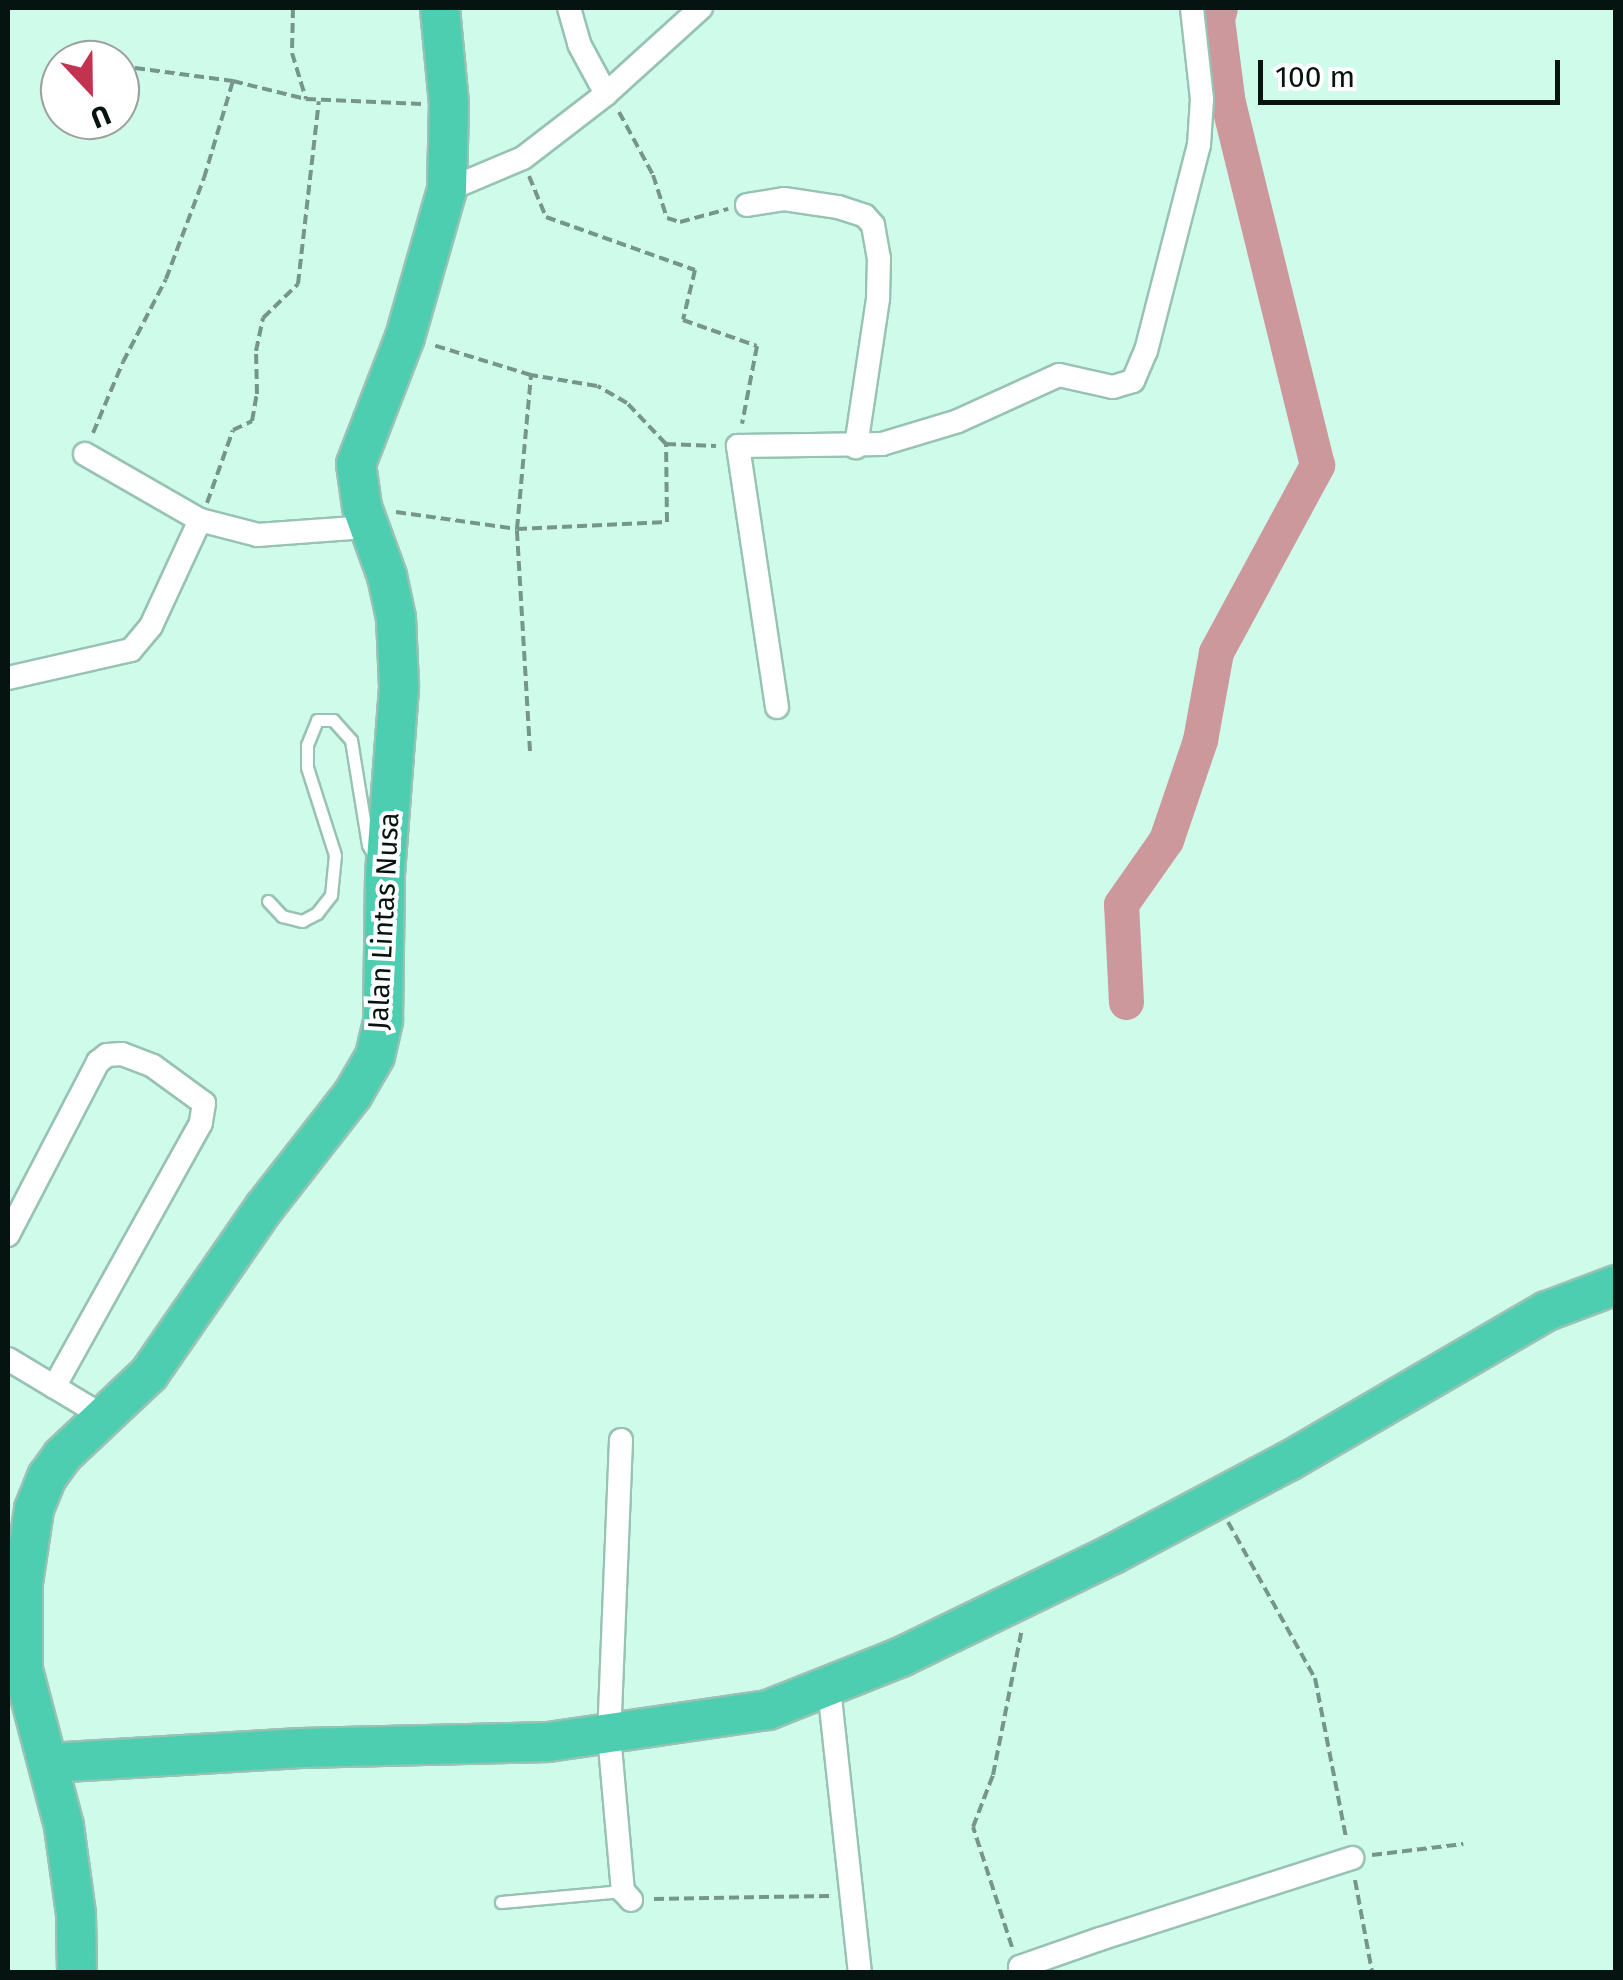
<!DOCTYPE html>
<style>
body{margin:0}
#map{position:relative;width:1623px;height:1980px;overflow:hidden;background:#cffbeb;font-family:"Fira Sans",sans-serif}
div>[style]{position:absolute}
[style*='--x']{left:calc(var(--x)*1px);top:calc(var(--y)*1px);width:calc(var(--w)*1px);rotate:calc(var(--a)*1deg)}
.river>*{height:35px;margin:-17.5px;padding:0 17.5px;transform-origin:17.5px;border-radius:17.5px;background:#cc989c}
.path>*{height:4px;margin-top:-2px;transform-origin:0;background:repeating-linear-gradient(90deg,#77968b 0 10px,transparent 0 15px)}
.roads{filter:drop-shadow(2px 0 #98c2b3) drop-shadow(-2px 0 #98c2b3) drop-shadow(0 2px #98c2b3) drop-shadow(0 -2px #98c2b3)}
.service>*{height:11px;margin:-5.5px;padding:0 5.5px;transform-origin:5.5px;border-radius:5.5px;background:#fff}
.minor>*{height:22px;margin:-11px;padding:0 11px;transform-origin:11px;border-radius:11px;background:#fff}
.trunk>*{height:38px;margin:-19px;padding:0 19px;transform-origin:19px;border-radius:19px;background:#4eceb0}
span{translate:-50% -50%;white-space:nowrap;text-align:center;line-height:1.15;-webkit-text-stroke:8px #fff;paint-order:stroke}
.street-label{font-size:28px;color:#051410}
.frame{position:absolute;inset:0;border:10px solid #051410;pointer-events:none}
.north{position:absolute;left:40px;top:40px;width:100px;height:100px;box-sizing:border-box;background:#fff;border:2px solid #9ba19f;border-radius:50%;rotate:158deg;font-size:28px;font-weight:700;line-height:40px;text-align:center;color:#051410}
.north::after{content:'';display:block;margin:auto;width:35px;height:45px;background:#c33350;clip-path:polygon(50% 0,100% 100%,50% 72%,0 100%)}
.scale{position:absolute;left:1258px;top:60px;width:302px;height:45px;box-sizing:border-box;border:5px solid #051410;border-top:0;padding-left:12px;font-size:30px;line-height:35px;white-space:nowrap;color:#051410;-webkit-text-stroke:8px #fff;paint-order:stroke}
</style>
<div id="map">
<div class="river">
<div style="--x:1126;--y:1002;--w:98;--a:-92.9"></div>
<div style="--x:1121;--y:904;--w:78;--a:-54.9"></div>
<div style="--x:1166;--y:840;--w:106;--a:-71.2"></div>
<div style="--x:1200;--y:740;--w:89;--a:-79.7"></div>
<div style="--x:1216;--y:652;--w:213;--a:-61.6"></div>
<div style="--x:1317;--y:465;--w:372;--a:-103.8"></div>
<div style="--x:1228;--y:104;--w:86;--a:-97.4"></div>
<div style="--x:1217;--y:19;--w:11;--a:-75"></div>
</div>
<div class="path">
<div style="--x:293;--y:8;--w:45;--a:91.3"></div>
<div style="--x:292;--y:53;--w:48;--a:73.1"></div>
<div style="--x:120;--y:66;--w:114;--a:7.6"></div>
<div style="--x:233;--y:81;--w:75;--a:13.9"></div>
<div style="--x:306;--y:99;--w:116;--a:2.5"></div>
<div style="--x:619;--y:112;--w:72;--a:61.6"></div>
<div style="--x:653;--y:175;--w:45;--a:72"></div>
<div style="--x:667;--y:218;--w:14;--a:17"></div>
<div style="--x:680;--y:222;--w:50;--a:-15.2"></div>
<div style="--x:529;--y:176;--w:44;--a:67.5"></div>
<div style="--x:546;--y:217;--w:158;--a:19.6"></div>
<div style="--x:695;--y:270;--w:51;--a:103.5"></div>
<div style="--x:683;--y:320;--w:78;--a:19.4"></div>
<div style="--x:757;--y:346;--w:79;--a:100.9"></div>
<div style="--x:93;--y:433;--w:77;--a:-67.1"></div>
<div style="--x:123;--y:362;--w:93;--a:-62.6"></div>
<div style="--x:166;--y:279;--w:108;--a:-69.4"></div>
<div style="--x:204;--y:178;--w:101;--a:-73.4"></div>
<div style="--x:666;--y:444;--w:50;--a:2.3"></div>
<div style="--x:207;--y:503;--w:77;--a:-70.4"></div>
<div style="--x:233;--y:430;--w:21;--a:-25"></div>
<div style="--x:252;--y:421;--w:27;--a:-80"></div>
<div style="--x:257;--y:394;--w:43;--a:-91.3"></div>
<div style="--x:256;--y:351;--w:34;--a:-78"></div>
<div style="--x:263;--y:318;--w:49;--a:-44.2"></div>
<div style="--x:298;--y:284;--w:184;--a:-83.5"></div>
<div style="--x:396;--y:512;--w:122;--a:8"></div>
<div style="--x:517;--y:529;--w:150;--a:-2.7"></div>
<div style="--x:667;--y:522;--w:78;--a:-90.7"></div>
<div style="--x:666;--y:444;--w:57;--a:-133.6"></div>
<div style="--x:627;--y:403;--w:34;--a:-150"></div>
<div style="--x:597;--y:386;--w:67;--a:-170.5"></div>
<div style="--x:531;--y:375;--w:102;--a:-163"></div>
<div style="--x:530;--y:751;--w:222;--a:-93.4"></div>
<div style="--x:517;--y:529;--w:154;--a:-84.8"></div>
<div style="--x:1228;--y:1522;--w:179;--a:60.9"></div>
<div style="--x:1315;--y:1678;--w:162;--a:79"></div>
<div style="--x:1372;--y:1855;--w:92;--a:-6.9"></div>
<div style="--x:1355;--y:1880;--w:94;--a:79.5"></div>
<div style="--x:654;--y:1899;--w:175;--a:-1"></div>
<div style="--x:1012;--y:1947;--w:126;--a:-108"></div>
<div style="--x:973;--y:1827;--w:56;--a:-69"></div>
<div style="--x:993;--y:1775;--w:149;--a:-78.8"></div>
</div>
<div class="roads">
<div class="service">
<div style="--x:268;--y:901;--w:21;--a:47"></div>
<div style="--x:282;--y:916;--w:21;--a:14"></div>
<div style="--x:302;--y:921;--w:17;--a:-28"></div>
<div style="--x:317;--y:913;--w:23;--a:-52"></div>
<div style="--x:331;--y:895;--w:40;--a:-84.3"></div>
<div style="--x:335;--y:855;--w:92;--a:-107.7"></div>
<div style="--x:307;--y:767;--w:22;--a:-90"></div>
<div style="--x:307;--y:745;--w:27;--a:-68"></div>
<div style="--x:317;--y:720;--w:16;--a:0"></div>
<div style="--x:333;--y:720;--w:27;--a:48"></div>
<div style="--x:351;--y:740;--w:106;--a:80.8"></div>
<div style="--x:368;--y:845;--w:14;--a:60"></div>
<div style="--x:501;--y:1902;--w:122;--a:-5.2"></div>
</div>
<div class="minor">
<div style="--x:569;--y:8;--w:37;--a:74"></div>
<div style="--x:579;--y:44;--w:57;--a:61.6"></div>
<div style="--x:447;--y:190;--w:82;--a:-22.8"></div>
<div style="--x:523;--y:158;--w:105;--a:-37.6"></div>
<div style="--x:606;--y:94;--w:128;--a:-42.2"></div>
<div style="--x:747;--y:205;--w:37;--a:-9"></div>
<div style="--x:784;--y:199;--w:55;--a:8.4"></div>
<div style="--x:838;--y:207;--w:28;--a:18"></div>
<div style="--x:865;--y:216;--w:12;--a:48"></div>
<div style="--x:873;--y:225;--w:34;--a:80"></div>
<div style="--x:879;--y:258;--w:41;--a:91.4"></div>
<div style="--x:878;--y:299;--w:150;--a:98.5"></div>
<div style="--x:85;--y:454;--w:133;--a:29.9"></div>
<div style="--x:8;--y:678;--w:126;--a:-12.8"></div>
<div style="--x:131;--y:650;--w:31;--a:-50"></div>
<div style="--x:151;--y:626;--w:117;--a:-65.2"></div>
<div style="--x:200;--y:520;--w:60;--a:14.5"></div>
<div style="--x:258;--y:535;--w:110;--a:-4.2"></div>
<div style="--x:777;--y:707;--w:264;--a:-98.5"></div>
<div style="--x:738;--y:446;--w:144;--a:-0.8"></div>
<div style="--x:882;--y:444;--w:79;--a:-16.8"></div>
<div style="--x:958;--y:421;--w:111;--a:-24.5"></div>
<div style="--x:1059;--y:375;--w:55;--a:12.5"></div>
<div style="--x:1113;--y:387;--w:21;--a:-17"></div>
<div style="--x:1133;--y:381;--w:33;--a:-67"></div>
<div style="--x:1146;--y:351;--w:213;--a:-75.6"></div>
<div style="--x:1199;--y:145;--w:46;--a:-86.3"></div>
<div style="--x:1202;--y:99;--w:92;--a:-96.3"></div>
<div style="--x:8;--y:1235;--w:195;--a:-62.5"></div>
<div style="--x:98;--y:1062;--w:11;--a:-38"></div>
<div style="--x:107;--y:1055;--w:15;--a:-4"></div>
<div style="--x:122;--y:1054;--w:33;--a:21"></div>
<div style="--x:153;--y:1066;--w:63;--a:36"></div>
<div style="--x:204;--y:1103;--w:20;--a:99"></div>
<div style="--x:201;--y:1123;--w:302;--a:119.1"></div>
<div style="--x:8;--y:1359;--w:111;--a:31"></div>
<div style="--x:621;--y:1440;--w:295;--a:92.3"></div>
<div style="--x:609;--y:1735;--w:157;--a:84.9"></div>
<div style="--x:623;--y:1891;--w:12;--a:48"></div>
<div style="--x:829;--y:1688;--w:286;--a:83.8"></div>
<div style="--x:1021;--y:1972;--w:5;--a:-101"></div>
<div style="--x:1020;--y:1967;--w:85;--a:-19.3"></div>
<div style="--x:1100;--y:1939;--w:265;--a:-17.8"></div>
</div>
<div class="trunk">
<div style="--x:49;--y:1763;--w:252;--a:-3.4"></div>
<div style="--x:301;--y:1748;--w:247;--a:-1.4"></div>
<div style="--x:548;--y:1742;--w:222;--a:-8.3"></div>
<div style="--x:768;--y:1710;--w:143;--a:-21.7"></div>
<div style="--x:901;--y:1657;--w:236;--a:-25.9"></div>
<div style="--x:1113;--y:1554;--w:199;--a:-27.9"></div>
<div style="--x:1289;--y:1461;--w:298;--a:-30.2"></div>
<div style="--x:1547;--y:1311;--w:74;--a:-20.6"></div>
<div style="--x:77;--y:1972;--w:58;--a:-91"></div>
<div style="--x:76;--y:1914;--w:89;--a:-97.8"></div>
<div style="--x:64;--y:1826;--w:161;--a:-104.7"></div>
<div style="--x:23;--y:1670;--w:87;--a:-90"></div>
<div style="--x:23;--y:1583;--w:75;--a:-81.5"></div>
<div style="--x:34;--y:1509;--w:35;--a:-68"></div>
<div style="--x:47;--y:1477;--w:26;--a:-54"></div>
<div style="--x:62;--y:1456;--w:120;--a:-43.3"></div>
<div style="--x:149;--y:1374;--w:202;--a:-55.3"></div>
<div style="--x:264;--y:1208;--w:145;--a:-52"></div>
<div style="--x:353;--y:1094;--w:44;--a:-59.9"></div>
<div style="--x:375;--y:1056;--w:37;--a:-77"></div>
<div style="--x:383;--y:1020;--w:146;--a:-89.2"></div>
<div style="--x:385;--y:874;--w:189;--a:-85.7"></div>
<div style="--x:399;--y:686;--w:68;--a:-92.5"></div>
<div style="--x:396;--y:618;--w:43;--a:-102.1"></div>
<div style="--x:387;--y:576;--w:73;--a:-109.9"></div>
<div style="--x:362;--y:507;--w:43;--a:-97.9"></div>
<div style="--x:356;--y:464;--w:136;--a:-68.9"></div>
<div style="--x:405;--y:337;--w:153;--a:-74.1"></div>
<div style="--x:447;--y:190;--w:86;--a:-88.7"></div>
<div style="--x:449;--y:104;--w:96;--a:-95.4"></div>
</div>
</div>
<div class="street-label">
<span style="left:384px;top:921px;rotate:-87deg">Jalan Lintas Nusa</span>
</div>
<div class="frame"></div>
<div class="north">U</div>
<div class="scale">100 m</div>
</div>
